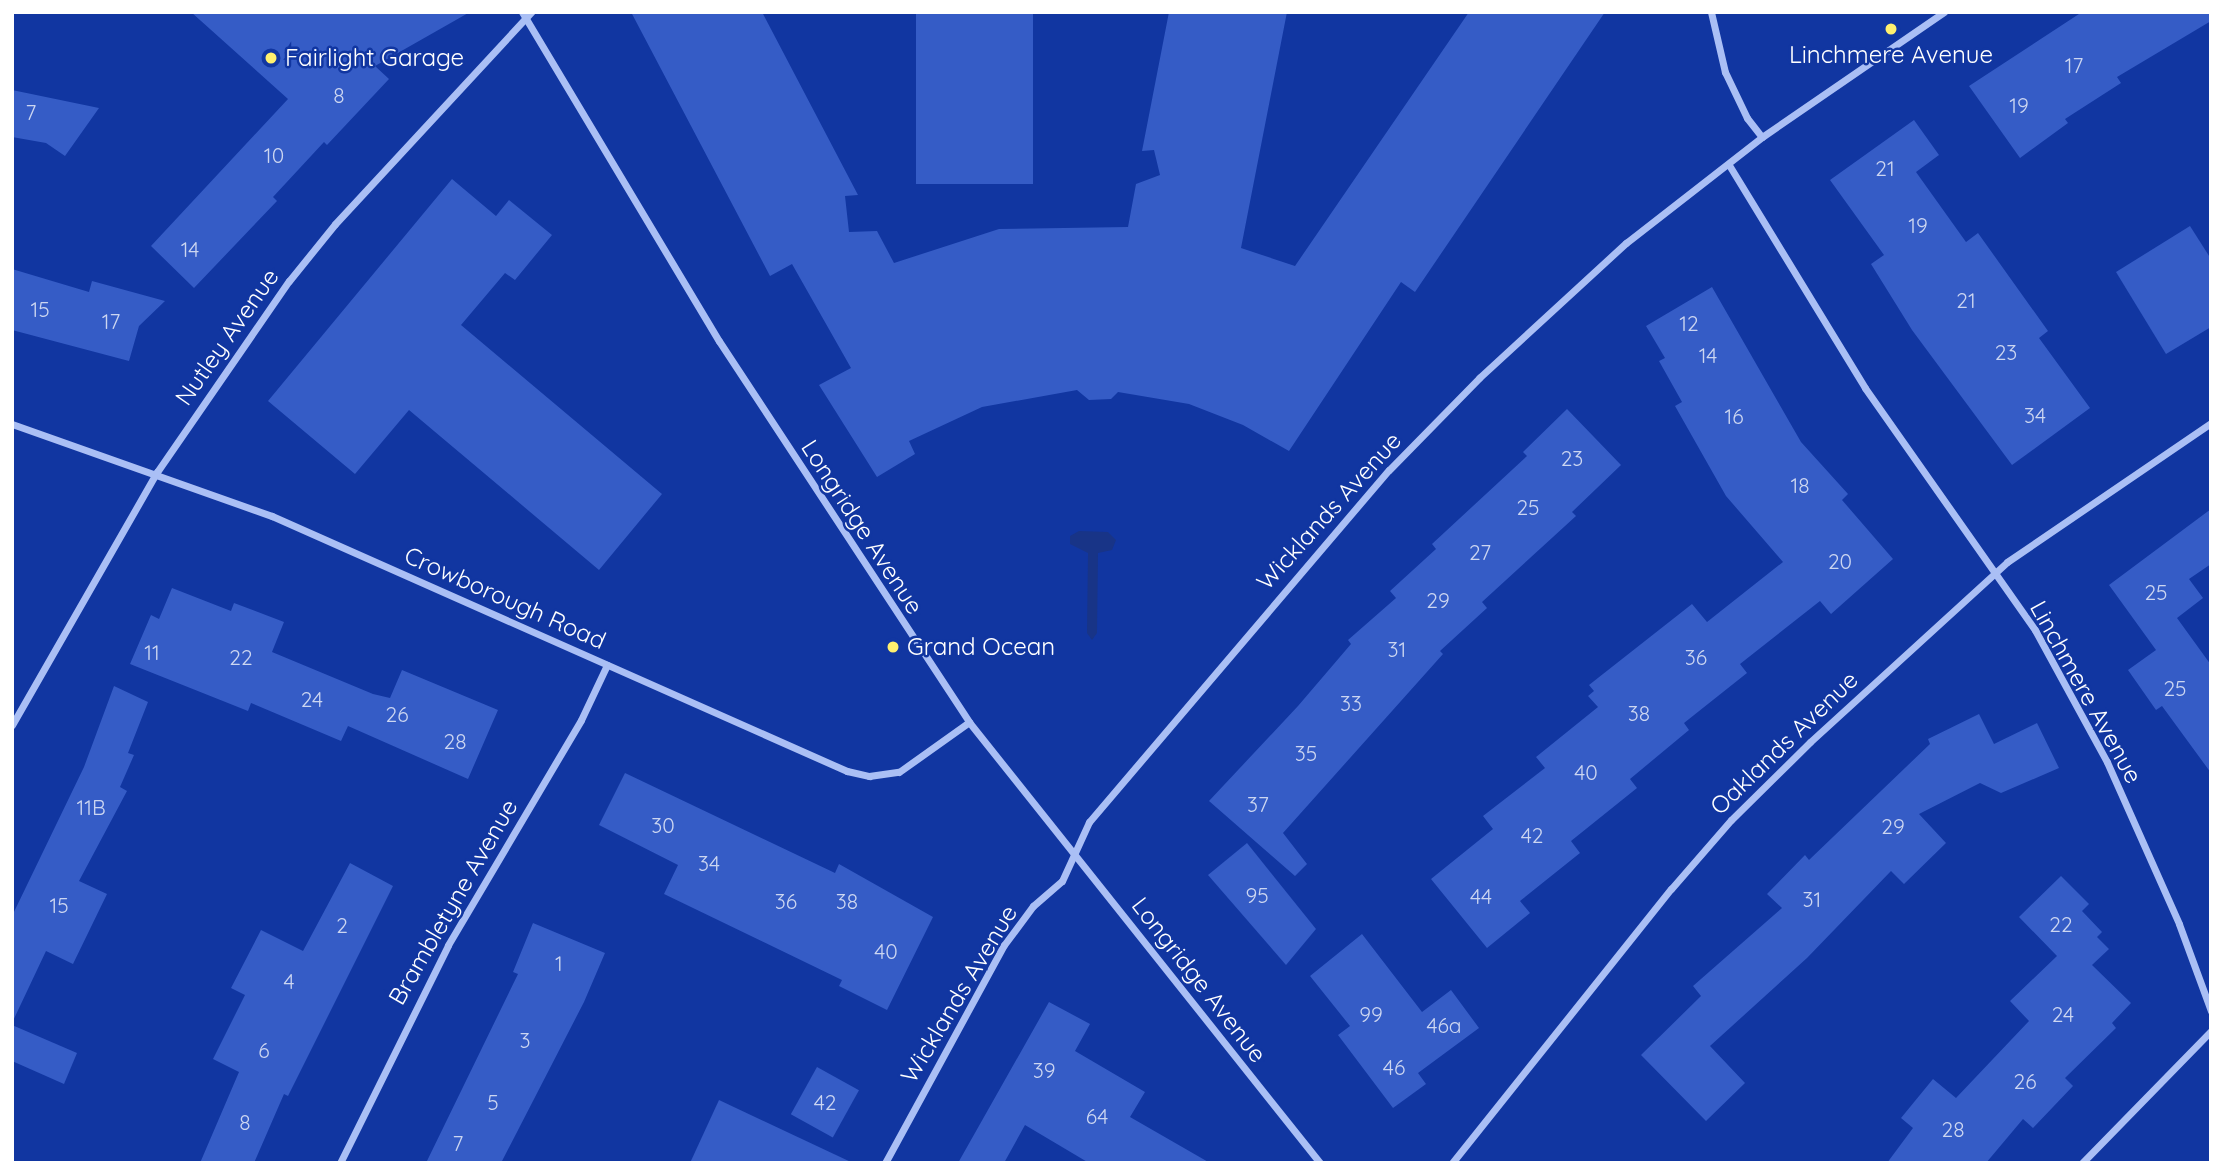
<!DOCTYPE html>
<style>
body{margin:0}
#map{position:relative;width:2223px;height:1175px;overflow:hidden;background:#1136a1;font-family:Quicksand,sans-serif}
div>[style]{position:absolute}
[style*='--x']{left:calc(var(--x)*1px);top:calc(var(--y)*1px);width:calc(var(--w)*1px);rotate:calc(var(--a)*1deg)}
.water>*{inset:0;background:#183487}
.building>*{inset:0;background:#355cc6;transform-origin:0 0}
.street>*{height:7px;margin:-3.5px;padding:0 3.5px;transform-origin:3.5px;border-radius:3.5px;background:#aabff5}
.dots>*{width:19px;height:19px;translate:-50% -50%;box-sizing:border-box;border:4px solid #1136a1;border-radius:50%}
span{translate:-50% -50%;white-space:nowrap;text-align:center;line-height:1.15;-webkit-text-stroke:5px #1136a1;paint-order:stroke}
.number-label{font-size:21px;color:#ccd6f1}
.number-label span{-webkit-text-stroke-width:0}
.poi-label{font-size:24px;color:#fff}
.left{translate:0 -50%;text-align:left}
.street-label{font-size:24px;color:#fff}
.frame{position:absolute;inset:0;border:14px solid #fff;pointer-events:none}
</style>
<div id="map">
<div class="water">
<div style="clip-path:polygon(1079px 531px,1108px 532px,1116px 540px,1112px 550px,1098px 553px,1097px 633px,1092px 640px,1087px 633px,1088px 553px,1070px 544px,1070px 536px)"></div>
</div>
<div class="building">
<div style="clip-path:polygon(191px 12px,470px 12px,375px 66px,389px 79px,327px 145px,324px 142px,273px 197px,277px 201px,194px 288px,151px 246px,288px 99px)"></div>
<div style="clip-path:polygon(631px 12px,762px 12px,858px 195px,845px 196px,849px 232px,877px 231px,894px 263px,999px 229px,1128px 227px,1136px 184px,1160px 175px,1154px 150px,1142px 151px,1169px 12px,1287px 12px,1241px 248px,1295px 266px,1469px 12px,1605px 12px,1415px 292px,1401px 282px,1289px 451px,1243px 425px,1189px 404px,1118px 392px,1111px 399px,1089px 400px,1077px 390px,982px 407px,909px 441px,915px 454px,877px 477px,819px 385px,851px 368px,792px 264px,770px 276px)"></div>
<div style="left:916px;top:12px;width:117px;height:172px"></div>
<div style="clip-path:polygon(2082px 12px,2211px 12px,2211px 21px,2117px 77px,2121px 83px,2065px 119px,2068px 123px,2020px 158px,1969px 86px)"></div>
<div style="clip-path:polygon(12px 90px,99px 108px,65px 156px,46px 143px,12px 137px)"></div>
<div style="clip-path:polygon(1914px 120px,1939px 155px,1916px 172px,1966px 242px,1978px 233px,2048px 331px,2039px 338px,2090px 408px,2012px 465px,1912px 330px,1871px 264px,1884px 255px,1830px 180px)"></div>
<div style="clip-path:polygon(452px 179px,496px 216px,509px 200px,552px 235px,515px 280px,505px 273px,461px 325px,662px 494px,599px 570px,409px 410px,355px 474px,268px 401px)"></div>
<div style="clip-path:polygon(2190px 226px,2211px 259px,2211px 327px,2166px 354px,2116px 272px)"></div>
<div style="clip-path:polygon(12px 269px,89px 292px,92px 281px,165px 301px,139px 326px,129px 361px,12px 330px)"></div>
<div style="clip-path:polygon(1712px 287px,1801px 442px,1848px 494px,1842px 500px,1893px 559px,1831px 614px,1820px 601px,1740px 664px,1747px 673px,1684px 723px,1689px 730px,1630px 779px,1637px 788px,1571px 841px,1580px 853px,1520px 901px,1530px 913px,1487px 948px,1431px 879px,1493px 829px,1483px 816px,1545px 768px,1536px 757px,1598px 707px,1588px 696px,1594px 691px,1589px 685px,1692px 604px,1707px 622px,1783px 562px,1726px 496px,1675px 406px,1682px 402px,1659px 361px,1665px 358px,1646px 326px)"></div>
<div style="clip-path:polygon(1567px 409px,1621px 465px,1572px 512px,1576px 516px,1482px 602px,1487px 608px,1440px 651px,1443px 654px,1283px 833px,1307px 864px,1295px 876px,1209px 801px,1298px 706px,1351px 644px,1348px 640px,1396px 598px,1390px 591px,1436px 549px,1432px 544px,1527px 456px,1523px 452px)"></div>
<div style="clip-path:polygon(2211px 509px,2211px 564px,2189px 579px,2203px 598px,2177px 618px,2211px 665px,2211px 773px,2162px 706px,2156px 710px,2128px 670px,2156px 650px,2109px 585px)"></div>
<div style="clip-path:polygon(172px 588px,231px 611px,234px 603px,284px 622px,272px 652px,373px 694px,390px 698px,402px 670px,498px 710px,468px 779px,348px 726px,341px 741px,251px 703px,248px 711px,130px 664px,151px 615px,159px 619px)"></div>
<div style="clip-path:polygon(114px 686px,148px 702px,128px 753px,134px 755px,120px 787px,127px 791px,79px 881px,107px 894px,73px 964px,46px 951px,12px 1023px,12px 916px,84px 767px)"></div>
<div style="clip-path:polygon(1979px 714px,1994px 744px,2037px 723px,2059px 768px,2001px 793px,1980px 783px,1919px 814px,1946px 843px,1904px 884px,1891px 871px,1807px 958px,1710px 1046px,1745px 1083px,1706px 1121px,1641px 1055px,1701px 996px,1693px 986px,1782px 908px,1767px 894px,1805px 855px,1809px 860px,1930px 744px,1928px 739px)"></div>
<div style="clip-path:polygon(625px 773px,835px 873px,839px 864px,933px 917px,887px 1010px,839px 986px,842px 980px,664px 894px,678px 865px,599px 825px)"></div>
<div style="clip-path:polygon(1247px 843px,1316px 929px,1286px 965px,1208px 875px)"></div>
<div style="clip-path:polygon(350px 863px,393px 886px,288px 1096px,284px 1094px,254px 1163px,200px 1163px,239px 1072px,213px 1059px,245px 995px,231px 988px,261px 930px,303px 951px)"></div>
<div style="clip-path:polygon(2061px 876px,2089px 904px,2082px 911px,2102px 932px,2097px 937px,2109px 949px,2092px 965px,2131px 1003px,2112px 1023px,2116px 1028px,2065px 1078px,2073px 1086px,2033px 1128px,2023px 1119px,1986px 1163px,1887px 1163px,1913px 1128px,1901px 1118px,1933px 1079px,1956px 1098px,2029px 1021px,2010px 1001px,2057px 956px,2019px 917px)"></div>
<div style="clip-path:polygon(533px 923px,605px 953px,584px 1002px,501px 1163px,426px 1163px,518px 974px,513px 972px)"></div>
<div style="clip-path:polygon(1362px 934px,1422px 1012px,1451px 990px,1479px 1028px,1418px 1073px,1426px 1084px,1393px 1108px,1338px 1035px,1350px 1026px,1310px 976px)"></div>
<div style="clip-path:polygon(1049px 1002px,1090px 1024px,1075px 1051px,1145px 1092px,1130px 1117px,1210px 1163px,1089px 1163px,1025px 1125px,1004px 1163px,958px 1163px)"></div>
<div style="clip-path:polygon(12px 1025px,77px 1053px,64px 1084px,12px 1061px)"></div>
<div style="left:817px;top:1067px;width:48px;height:54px;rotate:29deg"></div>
<div style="clip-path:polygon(719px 1100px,853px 1163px,690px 1163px)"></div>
</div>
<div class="street">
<div style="--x:522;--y:12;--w:383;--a:59.1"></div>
<div style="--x:719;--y:341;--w:456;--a:56.7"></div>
<div style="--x:969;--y:722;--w:564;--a:51.48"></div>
<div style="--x:1711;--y:12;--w:62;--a:76.9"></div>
<div style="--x:1725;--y:72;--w:51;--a:64.4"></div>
<div style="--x:1747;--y:118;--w:24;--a:52"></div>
<div style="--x:1729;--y:165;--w:261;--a:58.6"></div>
<div style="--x:1865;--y:388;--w:296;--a:54.9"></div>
<div style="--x:2035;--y:630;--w:150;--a:61.4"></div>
<div style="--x:2107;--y:762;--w:177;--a:66"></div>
<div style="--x:2179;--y:924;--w:93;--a:69.8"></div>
<div style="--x:12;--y:424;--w:276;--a:19.5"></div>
<div style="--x:272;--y:516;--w:629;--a:23.92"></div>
<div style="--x:847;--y:771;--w:23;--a:13"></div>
<div style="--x:869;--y:776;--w:30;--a:-8"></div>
<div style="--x:899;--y:772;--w:86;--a:-35.5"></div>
<div style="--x:12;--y:725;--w:292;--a:-60.2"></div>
<div style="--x:157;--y:472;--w:232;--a:-55.4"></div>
<div style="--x:289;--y:281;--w:73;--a:-51.1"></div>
<div style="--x:335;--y:224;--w:289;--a:-47.2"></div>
<div style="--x:340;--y:1163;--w:243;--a:-63.6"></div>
<div style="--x:448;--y:945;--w:261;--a:-59.4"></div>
<div style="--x:581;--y:720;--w:61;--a:-64.7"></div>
<div style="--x:885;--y:1163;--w:248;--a:-61.4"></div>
<div style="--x:1004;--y:945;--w:49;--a:-53.4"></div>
<div style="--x:1033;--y:906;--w:38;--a:-41"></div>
<div style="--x:1062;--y:881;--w:65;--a:-65.4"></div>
<div style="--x:1089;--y:822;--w:462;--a:-49.6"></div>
<div style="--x:1389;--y:470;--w:129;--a:-45.6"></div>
<div style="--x:1479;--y:378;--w:200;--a:-42.6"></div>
<div style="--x:1626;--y:243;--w:172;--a:-37.9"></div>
<div style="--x:1762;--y:137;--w:221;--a:-34.5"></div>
<div style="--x:1452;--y:1163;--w:351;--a:-51.4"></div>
<div style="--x:1671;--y:889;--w:91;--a:-49"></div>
<div style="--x:1731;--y:820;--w:111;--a:-44.6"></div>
<div style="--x:1810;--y:742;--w:267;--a:-42.4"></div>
<div style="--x:2007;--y:562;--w:247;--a:-34.3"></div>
<div style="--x:2082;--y:1163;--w:185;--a:-45.7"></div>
</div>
<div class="dots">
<div style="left:1891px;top:29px;background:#fff06f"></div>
<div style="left:271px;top:58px;background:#fff06f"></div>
<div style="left:893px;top:647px;background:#fff06f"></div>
</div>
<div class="number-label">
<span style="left:2074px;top:65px">17</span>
<span style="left:339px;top:95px">8</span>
<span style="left:2019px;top:105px">19</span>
<span style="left:31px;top:112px">7</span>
<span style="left:274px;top:155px">10</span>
<span style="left:1885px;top:168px">21</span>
<span style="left:1918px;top:225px">19</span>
<span style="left:190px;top:249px">14</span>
<span style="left:1966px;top:300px">21</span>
<span style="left:40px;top:309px">15</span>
<span style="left:111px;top:321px">17</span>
<span style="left:1689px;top:323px">12</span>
<span style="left:2006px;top:352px">23</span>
<span style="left:1708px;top:355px">14</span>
<span style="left:2035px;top:415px">34</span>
<span style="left:1734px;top:416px">16</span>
<span style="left:1572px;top:458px">23</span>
<span style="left:1800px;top:485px">18</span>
<span style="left:1528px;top:507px">25</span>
<span style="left:1480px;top:552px">27</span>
<span style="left:1840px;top:561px">20</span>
<span style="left:2156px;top:592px">25</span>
<span style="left:1438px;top:600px">29</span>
<span style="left:1397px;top:649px">31</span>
<span style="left:152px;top:652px">11</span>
<span style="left:241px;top:657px">22</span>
<span style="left:1696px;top:657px">36</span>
<span style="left:2175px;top:688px">25</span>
<span style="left:312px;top:699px">24</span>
<span style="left:1351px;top:703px">33</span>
<span style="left:1639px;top:713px">38</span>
<span style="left:397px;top:714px">26</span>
<span style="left:455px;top:741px">28</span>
<span style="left:1306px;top:753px">35</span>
<span style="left:1586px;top:772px">40</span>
<span style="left:1258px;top:804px">37</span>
<span style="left:91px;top:807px">11B</span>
<span style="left:663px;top:825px">30</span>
<span style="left:1893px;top:826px">29</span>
<span style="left:1532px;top:835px">42</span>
<span style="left:709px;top:863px">34</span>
<span style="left:1257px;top:895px">95</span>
<span style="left:1481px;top:896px">44</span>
<span style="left:1812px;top:899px">31</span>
<span style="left:786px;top:901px">36</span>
<span style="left:847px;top:901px">38</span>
<span style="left:59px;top:905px">15</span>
<span style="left:2061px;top:924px">22</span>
<span style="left:342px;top:925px">2</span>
<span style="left:886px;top:951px">40</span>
<span style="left:559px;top:963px">1</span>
<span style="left:289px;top:981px">4</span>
<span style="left:1371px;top:1014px">99</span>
<span style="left:2063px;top:1014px">24</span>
<span style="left:1444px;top:1025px">46a</span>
<span style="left:525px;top:1040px">3</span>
<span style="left:264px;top:1050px">6</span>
<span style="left:1394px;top:1067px">46</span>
<span style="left:1044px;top:1070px">39</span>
<span style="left:2025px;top:1081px">26</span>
<span style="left:493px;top:1102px">5</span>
<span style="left:825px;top:1102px">42</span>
<span style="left:1097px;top:1116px">64</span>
<span style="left:245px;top:1122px">8</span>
<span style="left:1953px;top:1129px">28</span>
<span style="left:458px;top:1143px">7</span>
</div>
<div class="poi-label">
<span style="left:1891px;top:55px">Linchmere Avenue</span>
<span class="left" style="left:285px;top:58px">Fairlight Garage</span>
<span class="left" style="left:907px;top:647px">Grand Ocean</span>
</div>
<div class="street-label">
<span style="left:227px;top:337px;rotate:-55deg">Nutley Avenue</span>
<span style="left:1329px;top:511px;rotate:-48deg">Wicklands Avenue</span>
<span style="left:862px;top:527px;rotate:57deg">Longridge Avenue</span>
<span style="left:505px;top:598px;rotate:24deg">Crowborough Road</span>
<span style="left:2086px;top:692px;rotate:61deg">Linchmere Avenue</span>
<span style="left:1784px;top:743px;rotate:-44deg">Oaklands Avenue</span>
<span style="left:453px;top:902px;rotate:-60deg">Brambletyne Avenue</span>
<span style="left:1199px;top:980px;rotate:52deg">Longridge Avenue</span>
<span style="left:959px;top:994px;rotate:-59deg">Wicklands Avenue</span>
</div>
<div class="frame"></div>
</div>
